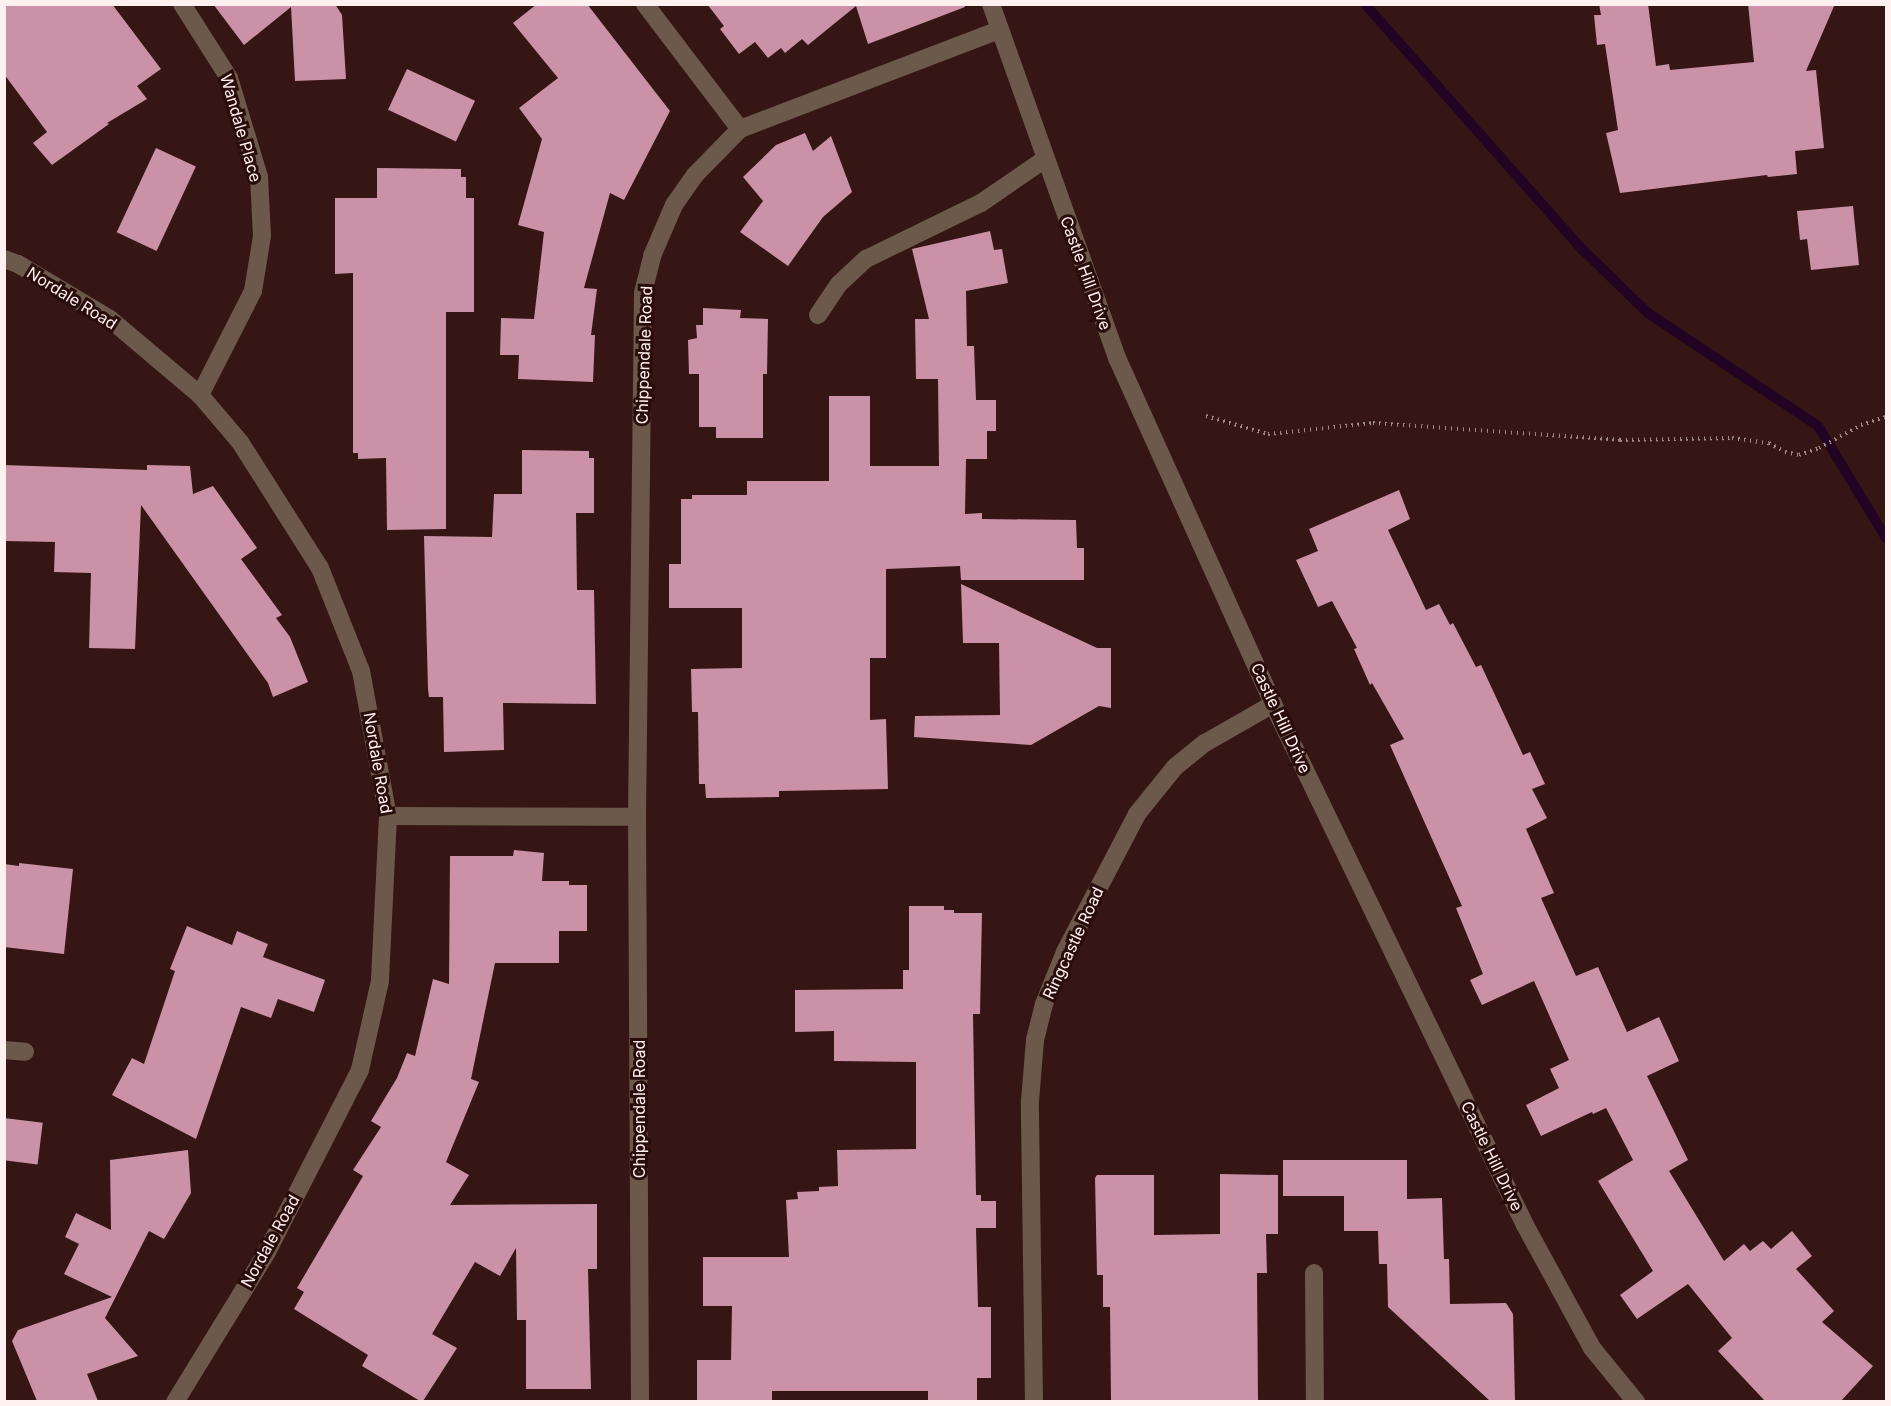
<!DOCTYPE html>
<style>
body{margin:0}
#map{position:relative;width:1891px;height:1406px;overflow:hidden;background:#351614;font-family:Inter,sans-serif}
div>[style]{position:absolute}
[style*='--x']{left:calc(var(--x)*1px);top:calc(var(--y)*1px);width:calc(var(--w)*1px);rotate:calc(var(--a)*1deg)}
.stream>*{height:10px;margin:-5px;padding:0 5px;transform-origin:5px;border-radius:5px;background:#220323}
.building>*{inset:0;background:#cb91a6;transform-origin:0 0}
.path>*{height:4px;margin-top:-2px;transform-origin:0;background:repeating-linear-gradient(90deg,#a08a89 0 1.5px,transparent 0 6px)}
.minor>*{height:18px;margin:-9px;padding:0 9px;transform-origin:9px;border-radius:9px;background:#6d594c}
span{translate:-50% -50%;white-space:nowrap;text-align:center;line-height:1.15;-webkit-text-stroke:6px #2a0d0b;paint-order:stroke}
.street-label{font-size:16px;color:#fff1f0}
.frame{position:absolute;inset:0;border:6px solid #fff1f0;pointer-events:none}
</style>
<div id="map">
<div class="stream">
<div style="--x:1365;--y:4;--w:329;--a:48.5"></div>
<div style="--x:1583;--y:250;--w:91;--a:44.1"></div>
<div style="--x:1648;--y:313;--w:204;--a:33.6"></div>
<div style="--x:1818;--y:426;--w:131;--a:58.7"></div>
</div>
<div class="building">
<div style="clip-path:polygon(4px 4px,112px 4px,161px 69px,137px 86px,147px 99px,107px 123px,109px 124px,52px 165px,33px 143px,47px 132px,4px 74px)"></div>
<div style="clip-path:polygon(213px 4px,335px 4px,342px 15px,346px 79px,295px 81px,291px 7px,244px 45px)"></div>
<div style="clip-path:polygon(537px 4px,587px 4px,670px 111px,624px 200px,610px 193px,584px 288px,597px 289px,591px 335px,595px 335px,593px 382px,518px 379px,519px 355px,500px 355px,501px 318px,534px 319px,544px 232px,518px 225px,542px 139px,519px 108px,558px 78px,513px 23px)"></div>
<div style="clip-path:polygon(707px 4px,964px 4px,965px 7px,868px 44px,856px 6px,808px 45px,802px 39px,785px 53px,781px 48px,768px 58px,755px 42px,739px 54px,720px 29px,724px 26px)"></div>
<div style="clip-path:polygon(1599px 4px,1648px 4px,1656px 66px,1669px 64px,1670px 70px,1754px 62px,1748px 4px,1835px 4px,1806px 71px,1816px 70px,1824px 148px,1795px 151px,1797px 174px,1768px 177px,1767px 175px,1620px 193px,1606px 133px,1618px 130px,1605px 44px,1597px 45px,1594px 15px,1601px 15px)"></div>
<div style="left:407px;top:69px;width:75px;height:45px;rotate:25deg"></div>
<div style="clip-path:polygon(805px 133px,813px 151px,831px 136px,852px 192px,823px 217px,788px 266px,740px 232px,763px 201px,743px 177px,776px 145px)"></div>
<div style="left:156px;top:148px;width:44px;height:93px;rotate:25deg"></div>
<div style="clip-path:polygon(377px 168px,461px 169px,461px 177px,466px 177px,466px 198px,474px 198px,474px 312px,446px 312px,446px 529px,387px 530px,386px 458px,358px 459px,358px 453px,353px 453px,353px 273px,335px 274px,335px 198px,377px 198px)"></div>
<div style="clip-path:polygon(1853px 206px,1859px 265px,1811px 270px,1807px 239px,1800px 240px,1797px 211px)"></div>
<div style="clip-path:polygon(990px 231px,994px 250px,1002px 249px,1008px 283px,966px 291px,967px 346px,974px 346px,976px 400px,996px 400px,996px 431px,987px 431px,987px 459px,966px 459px,965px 514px,982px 513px,982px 519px,1076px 520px,1077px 548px,1084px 548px,1084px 580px,961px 580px,960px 566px,886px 569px,886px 658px,870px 658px,870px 720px,886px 719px,888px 789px,779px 791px,779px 797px,706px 798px,705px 784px,699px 784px,698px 712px,692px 712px,691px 669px,742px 668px,742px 608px,669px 608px,669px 564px,681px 564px,681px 499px,692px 499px,692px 495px,747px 495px,747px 481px,829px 481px,829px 396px,870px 396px,870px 466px,939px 466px,938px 379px,916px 379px,915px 319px,929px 319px,912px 249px)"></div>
<div style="clip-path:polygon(703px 308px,741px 310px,740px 318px,768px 319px,767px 374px,763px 374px,763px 438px,716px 438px,716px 427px,699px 427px,699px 374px,689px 374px,688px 340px,697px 338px,696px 325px,703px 325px)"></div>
<div style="clip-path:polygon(522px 450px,589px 451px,589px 458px,594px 458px,594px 513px,576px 513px,577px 590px,594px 590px,596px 704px,503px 703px,504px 750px,444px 752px,443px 697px,429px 697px,428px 689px,424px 536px,492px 537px,494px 494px,522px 494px)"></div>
<div style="clip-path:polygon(4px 465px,147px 470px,147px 465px,190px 466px,193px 494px,213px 486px,257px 548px,241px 559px,282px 615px,276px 618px,290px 637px,308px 682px,273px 697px,268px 683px,141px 505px,135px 649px,89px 648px,91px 573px,54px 572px,55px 542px,4px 541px)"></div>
<div style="clip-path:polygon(1399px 490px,1410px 519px,1388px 530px,1426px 610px,1439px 604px,1450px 625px,1453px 623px,1476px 667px,1481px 665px,1523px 755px,1530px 752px,1545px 784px,1532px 789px,1547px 818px,1526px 829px,1554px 893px,1541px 898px,1576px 976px,1598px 967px,1627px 1032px,1659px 1017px,1679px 1061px,1647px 1076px,1688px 1160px,1669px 1171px,1724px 1261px,1744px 1244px,1750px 1251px,1763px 1241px,1771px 1249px,1792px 1231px,1812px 1256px,1796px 1269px,1834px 1311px,1822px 1322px,1873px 1366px,1841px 1401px,1765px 1401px,1718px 1351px,1732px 1338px,1688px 1284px,1637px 1319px,1620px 1295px,1653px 1271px,1598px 1181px,1633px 1160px,1606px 1108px,1593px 1114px,1592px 1112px,1541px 1136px,1526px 1105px,1559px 1088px,1550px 1069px,1569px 1060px,1534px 981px,1482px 1005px,1470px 980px,1483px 974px,1456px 908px,1462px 906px,1390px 745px,1404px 739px,1372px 683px,1370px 685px,1354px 649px,1357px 648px,1332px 601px,1318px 607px,1296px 560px,1318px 551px,1309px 529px)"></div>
<div style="clip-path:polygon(961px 584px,1097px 648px,1111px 648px,1111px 708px,1099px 706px,1031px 745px,914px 737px,915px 716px,1000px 715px,999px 643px,963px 643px)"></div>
<div style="clip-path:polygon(514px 850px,544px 853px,542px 881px,569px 881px,569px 885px,587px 885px,587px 931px,559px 931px,559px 963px,495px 963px,471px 1079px,479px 1082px,446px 1162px,469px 1175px,450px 1205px,597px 1204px,597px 1269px,588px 1269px,591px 1389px,526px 1389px,526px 1320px,517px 1320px,516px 1248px,500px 1276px,475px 1262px,432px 1334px,457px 1348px,423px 1401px,420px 1401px,362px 1366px,368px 1355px,294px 1309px,304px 1292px,297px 1288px,363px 1176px,353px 1170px,381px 1127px,371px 1121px,397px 1078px,407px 1053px,415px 1056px,433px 979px,449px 984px,450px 856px,513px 856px)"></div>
<div style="clip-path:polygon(19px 863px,73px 869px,64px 954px,4px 947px,4px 864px,19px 866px)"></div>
<div style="clip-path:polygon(909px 906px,944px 906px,944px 910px,954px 910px,954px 913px,982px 913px,980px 1014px,973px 1014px,976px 1195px,981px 1195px,981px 1201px,996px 1201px,996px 1228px,976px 1228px,978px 1307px,991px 1307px,991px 1378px,977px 1378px,977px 1401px,928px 1401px,928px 1391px,772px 1391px,772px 1401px,697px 1401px,697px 1360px,731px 1360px,732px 1306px,703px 1306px,703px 1257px,789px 1257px,786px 1200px,798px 1199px,797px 1192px,819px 1191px,819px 1187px,838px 1186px,837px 1150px,916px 1149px,916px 1062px,834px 1061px,834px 1031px,795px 1032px,795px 990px,903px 989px,903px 970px,909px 970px)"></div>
<div style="clip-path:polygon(187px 926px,232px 945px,237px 931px,268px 944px,263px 957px,325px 980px,314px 1012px,278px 999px,271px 1018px,241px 1007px,196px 1139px,112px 1095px,132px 1058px,144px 1064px,175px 971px,170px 969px)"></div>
<div style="left:4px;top:1118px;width:39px;height:42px;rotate:7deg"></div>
<div style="clip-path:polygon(188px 1150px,191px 1193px,164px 1239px,149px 1231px,105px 1318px,138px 1356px,87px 1374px,98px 1401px,37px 1401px,12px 1341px,18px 1330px,112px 1297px,64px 1274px,79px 1244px,65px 1237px,76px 1213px,111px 1230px,110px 1160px)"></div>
<div style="clip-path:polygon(1283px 1160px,1407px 1160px,1407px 1199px,1442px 1198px,1444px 1259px,1449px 1259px,1450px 1304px,1506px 1303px,1513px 1314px,1515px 1401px,1490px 1401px,1388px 1307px,1387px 1264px,1379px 1264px,1378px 1231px,1344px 1231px,1344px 1196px,1283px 1196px)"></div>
<div style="clip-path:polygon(1220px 1174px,1278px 1175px,1278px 1234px,1266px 1234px,1267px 1273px,1257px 1273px,1258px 1401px,1111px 1401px,1110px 1307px,1103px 1307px,1103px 1275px,1097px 1275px,1095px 1178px,1097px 1175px,1154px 1175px,1154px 1235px,1220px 1234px)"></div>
</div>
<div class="path">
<div style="--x:1206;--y:416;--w:65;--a:16.2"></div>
<div style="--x:1268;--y:434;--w:106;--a:-6"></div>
<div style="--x:1373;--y:423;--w:248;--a:3.9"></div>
<div style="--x:1620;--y:440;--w:112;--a:-1"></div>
<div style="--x:1732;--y:438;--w:37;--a:8"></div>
<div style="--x:1769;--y:443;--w:18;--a:29"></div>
<div style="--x:1785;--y:452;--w:14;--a:12"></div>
<div style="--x:1799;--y:455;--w:21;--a:-19"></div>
<div style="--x:1819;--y:448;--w:48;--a:-28.7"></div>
<div style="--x:1861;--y:425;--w:26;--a:-18"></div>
</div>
<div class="minor">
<div style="--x:182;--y:4;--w:88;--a:57.6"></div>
<div style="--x:229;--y:78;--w:103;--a:73.1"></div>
<div style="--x:259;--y:177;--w:59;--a:87.1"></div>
<div style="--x:262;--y:236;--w:56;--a:99.3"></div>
<div style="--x:253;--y:291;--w:117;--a:117"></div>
<div style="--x:645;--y:4;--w:157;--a:52.8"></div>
<div style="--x:991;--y:4;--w:378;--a:70.4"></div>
<div style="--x:1118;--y:360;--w:377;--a:65.7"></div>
<div style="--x:1273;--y:704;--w:579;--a:64.19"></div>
<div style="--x:1525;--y:1225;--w:140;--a:61.4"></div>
<div style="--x:1592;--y:1348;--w:70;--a:50.8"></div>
<div style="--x:4;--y:259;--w:15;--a:20"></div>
<div style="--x:18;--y:264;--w:107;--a:30.9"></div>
<div style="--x:110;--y:319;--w:118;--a:40.2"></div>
<div style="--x:200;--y:395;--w:62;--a:49.6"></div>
<div style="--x:240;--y:442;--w:149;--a:57.6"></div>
<div style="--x:320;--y:568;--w:111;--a:68.3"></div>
<div style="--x:361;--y:671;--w:147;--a:79.5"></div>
<div style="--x:388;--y:816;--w:165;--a:92.8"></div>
<div style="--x:380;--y:981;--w:91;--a:102.7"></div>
<div style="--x:360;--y:1070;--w:204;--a:117.1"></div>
<div style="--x:267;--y:1252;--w:176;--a:121.5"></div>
<div style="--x:818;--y:315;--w:37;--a:-56"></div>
<div style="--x:839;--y:284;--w:37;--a:-43"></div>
<div style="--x:866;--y:259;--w:128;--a:-26"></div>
<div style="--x:981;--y:203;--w:78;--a:-34.5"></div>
<div style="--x:388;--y:816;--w:249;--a:0.2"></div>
<div style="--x:4;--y:1050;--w:21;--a:5"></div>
<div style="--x:1314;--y:1273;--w:129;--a:89.6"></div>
<div style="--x:640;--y:1402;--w:585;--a:-90.29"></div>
<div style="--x:637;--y:817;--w:524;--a:-89.34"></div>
<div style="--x:643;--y:293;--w:38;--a:-76"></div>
<div style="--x:652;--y:256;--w:56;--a:-66.7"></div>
<div style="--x:674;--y:205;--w:37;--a:-55"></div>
<div style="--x:695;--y:175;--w:64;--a:-45.6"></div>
<div style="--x:740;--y:129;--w:277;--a:-20.9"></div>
<div style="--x:1034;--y:1402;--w:301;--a:-90.8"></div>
<div style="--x:1030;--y:1101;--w:61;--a:-85.3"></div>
<div style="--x:1035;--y:1040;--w:37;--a:-76"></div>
<div style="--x:1044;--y:1004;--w:56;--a:-68"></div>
<div style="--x:1065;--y:952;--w:156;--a:-62.4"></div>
<div style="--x:1137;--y:814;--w:60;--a:-51"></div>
<div style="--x:1175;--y:767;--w:38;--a:-39"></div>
<div style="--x:1205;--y:743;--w:78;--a:-29.8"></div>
</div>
<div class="street-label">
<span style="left:241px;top:128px;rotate:74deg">Wandale Place</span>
<span style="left:1086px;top:273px;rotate:70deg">Castle Hill Drive</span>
<span style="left:72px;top:298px;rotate:32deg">Nordale Road</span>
<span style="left:644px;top:355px;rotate:-88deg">Chippendale Road</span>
<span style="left:1281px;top:718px;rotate:65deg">Castle Hill Drive</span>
<span style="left:378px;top:763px;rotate:80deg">Nordale Road</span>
<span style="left:1073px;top:943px;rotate:-65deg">Ringcastle Road</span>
<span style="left:639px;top:1109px;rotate:-90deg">Chippendale Road</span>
<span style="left:1492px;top:1156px;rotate:64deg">Castle Hill Drive</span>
<span style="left:270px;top:1241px;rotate:-61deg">Nordale Road</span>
</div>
<div class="frame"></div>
</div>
